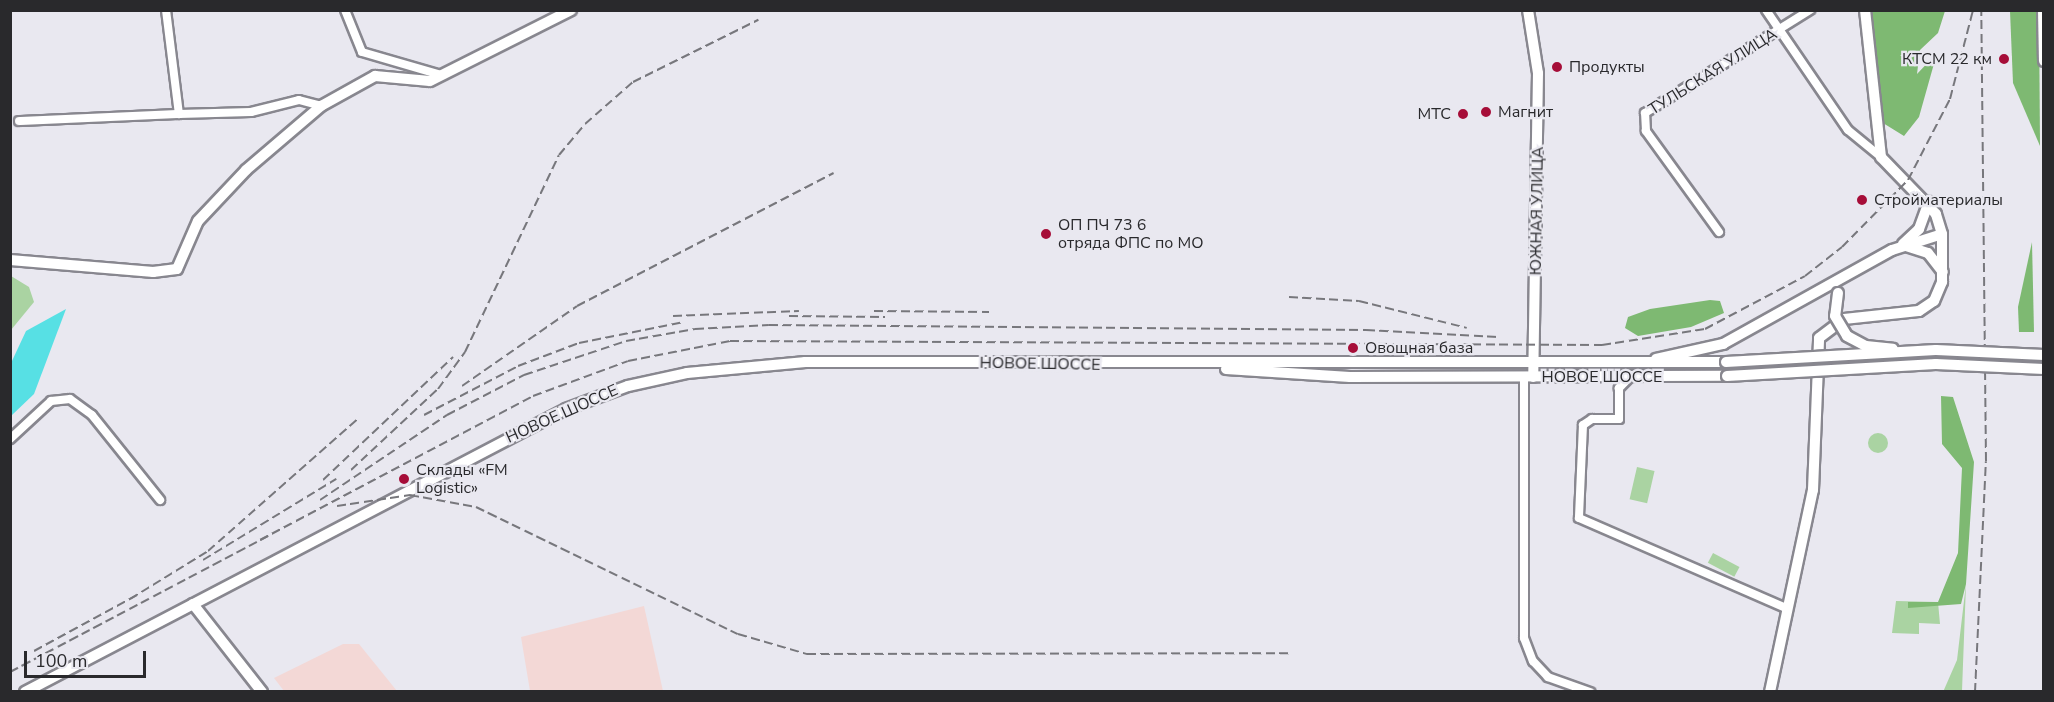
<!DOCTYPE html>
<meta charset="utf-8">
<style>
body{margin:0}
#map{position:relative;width:2054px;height:702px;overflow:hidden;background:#e9e8f0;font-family:"Nunito Sans",sans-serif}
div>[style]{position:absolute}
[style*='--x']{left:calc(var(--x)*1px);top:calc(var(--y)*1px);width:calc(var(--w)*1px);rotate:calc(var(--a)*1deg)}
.commercial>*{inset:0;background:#f3d8d6}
.green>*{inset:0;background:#aad3a2;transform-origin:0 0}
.round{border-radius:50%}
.forest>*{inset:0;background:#7eb972}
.water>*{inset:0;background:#57e0e4}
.roads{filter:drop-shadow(2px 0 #88878f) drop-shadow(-2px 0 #88878f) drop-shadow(0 2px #88878f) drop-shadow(0 -2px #88878f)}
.minor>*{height:8px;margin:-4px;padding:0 4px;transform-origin:4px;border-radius:4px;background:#fff}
.tertiary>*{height:10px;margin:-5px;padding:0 5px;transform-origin:5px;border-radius:5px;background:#fff}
.secondary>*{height:10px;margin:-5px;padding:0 5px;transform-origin:5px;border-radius:5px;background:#fff}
.rail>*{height:2px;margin-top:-1px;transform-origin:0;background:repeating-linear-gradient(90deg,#77777c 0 9px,transparent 0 13.5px)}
.bridges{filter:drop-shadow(2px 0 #88878f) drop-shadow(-2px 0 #88878f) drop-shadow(0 2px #88878f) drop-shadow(0 -2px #88878f)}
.tertiary-bridge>*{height:10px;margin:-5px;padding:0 5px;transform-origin:5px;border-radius:5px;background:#fff}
.secondary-bridge>*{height:10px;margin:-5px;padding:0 5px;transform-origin:5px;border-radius:5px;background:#fff}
.dots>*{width:16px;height:16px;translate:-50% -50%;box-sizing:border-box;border:3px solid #e9e8f0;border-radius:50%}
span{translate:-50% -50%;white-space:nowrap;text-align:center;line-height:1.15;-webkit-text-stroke:4.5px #e9e8f0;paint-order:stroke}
.poi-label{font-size:16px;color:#29292c}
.right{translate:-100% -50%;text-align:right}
.left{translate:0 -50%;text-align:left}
.street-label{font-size:16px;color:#29292c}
.frame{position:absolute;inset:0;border:12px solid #29292c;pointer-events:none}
.scale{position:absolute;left:24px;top:651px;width:122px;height:27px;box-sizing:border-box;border:3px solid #29292c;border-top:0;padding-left:8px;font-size:18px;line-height:21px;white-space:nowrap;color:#29292c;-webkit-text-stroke:4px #e9e8f0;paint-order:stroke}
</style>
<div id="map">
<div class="commercial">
<div style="clip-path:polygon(644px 606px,663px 691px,530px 691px,521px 637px)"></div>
<div style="clip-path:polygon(343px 644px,359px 644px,397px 691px,284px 691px,274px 678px)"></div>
</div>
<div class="green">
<div style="clip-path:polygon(11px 276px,29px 287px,34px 302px,11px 330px)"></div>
<div class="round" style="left:1868px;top:433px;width:20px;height:20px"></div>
<div style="left:1637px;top:467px;width:18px;height:33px;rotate:13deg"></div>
<div style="left:1713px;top:553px;width:30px;height:11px;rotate:28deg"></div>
<div style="clip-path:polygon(1966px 584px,1962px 691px,1943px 692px,1957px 660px)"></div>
<div style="clip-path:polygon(1896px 601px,1938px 602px,1940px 624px,1919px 623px,1919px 634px,1892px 633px)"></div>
</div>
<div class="forest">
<div style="clip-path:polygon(1870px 11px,1945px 11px,1938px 33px,1920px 50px,1917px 74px,1937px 53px,1919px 117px,1904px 136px,1883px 123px)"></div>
<div style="clip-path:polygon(2010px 11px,2039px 11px,2040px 146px,2013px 83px)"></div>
<div style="clip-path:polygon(2032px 242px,2034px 332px,2019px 332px,2018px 307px)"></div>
<div style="clip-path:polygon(1710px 300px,1720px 301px,1724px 313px,1691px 327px,1638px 336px,1625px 328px,1628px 317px,1650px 309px)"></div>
<div style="clip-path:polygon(1941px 396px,1953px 397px,1974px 462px,1966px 584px,1961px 604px,1908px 608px,1908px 602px,1938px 602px,1958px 553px,1962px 468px,1942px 444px)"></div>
</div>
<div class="water">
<div style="clip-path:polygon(66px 309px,34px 394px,11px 416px,11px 363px,26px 331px)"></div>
</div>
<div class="roads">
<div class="minor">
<div style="--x:166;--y:10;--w:105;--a:82.9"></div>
<div style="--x:179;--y:114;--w:72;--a:-1.6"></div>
<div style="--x:251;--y:112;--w:49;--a:-14"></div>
<div style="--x:299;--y:100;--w:23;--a:15"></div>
<div style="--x:345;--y:10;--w:45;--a:68"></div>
<div style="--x:362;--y:52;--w:82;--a:16.2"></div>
<div style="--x:1766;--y:10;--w:145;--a:55.7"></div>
<div style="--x:1848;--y:130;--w:43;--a:39.3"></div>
<div style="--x:19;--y:121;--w:160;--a:-2.5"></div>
<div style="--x:1719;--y:232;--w:125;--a:-125.9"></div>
<div style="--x:1646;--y:131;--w:18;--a:-93"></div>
<div style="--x:1645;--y:113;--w:195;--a:-32"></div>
<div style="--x:1524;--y:377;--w:261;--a:90"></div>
<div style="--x:1524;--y:638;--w:25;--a:69"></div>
<div style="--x:1533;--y:661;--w:22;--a:47"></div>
<div style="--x:1548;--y:677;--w:45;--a:19.7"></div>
<div style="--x:1630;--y:377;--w:16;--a:135"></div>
<div style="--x:1619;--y:388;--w:31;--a:90"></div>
<div style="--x:1619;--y:419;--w:27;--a:180"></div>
<div style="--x:1592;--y:419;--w:11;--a:146"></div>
<div style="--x:1583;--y:425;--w:93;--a:92.5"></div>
<div style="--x:1579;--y:518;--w:226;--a:23.5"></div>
<div style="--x:10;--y:439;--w:56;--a:-42.8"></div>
<div style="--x:51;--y:401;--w:19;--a:-6"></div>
<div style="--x:70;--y:399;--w:27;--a:36"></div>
<div style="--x:92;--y:415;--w:109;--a:51.3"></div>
</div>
<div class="tertiary">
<div style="--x:1528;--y:10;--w:64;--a:81"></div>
<div style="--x:1538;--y:73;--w:304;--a:90.9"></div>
<div style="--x:2043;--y:10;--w:51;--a:88.9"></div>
<div style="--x:1903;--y:244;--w:22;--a:-43"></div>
<div style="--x:1919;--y:229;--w:29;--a:-70"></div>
<div style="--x:1906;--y:246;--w:23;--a:18"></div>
<div style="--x:1928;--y:253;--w:24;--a:52"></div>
<div style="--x:10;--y:260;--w:144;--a:4.8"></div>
<div style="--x:153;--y:272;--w:24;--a:-7"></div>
<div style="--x:177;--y:269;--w:52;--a:-66.4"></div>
<div style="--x:198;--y:221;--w:70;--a:-46.7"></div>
<div style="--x:246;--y:170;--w:99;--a:-40.5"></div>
<div style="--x:321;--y:106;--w:62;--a:-29.1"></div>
<div style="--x:375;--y:76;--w:55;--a:5.2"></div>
<div style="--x:430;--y:81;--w:158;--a:-26.7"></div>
<div style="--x:1656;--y:359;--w:69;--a:-12.6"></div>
<div style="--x:1723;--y:344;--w:193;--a:-29.1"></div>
<div style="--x:1892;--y:250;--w:52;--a:-17.7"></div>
<div style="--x:193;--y:604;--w:112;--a:51.9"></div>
<div style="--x:1770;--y:692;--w:207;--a:-78"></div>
<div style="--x:1813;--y:490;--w:152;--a:-87.7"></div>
<div style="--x:1819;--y:338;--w:31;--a:-37"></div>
<div style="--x:1844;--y:319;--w:75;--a:-6.1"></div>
<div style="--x:1919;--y:311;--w:18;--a:-34"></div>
<div style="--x:1934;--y:301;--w:21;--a:-67"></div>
<div style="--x:1942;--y:282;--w:48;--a:-90"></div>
<div style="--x:1942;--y:234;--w:21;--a:-107"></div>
<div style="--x:1936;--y:214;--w:79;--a:-134"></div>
<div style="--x:1881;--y:157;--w:148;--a:-96.2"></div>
</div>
<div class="secondary">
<div style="--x:1226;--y:369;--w:124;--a:3.7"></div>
<div style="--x:1350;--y:377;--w:377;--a:-0.2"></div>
<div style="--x:25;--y:692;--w:611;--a:-27.61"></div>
<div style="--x:566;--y:409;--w:66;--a:-20.4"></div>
<div style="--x:628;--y:386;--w:60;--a:-12.4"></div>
<div style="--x:687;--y:373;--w:119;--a:-5.3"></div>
<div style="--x:805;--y:362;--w:921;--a:0"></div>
</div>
</div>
<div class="rail">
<div style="--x:1289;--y:297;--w:70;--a:3.3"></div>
<div style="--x:1359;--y:301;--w:111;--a:14"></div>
<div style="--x:874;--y:311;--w:115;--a:0.5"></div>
<div style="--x:673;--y:316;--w:126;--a:-2.3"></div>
<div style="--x:789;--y:316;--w:96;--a:0.6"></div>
<div style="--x:462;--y:386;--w:140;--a:-34.8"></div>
<div style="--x:577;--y:306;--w:289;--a:-27.4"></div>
<div style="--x:424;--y:415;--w:106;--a:-27.5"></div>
<div style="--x:518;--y:366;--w:65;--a:-20.7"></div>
<div style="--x:579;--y:343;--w:107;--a:-11.3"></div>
<div style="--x:351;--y:470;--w:119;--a:-43"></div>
<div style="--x:438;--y:389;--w:46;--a:-53.9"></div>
<div style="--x:465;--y:352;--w:218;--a:-64.5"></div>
<div style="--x:559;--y:155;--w:40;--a:-50"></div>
<div style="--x:585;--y:124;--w:64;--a:-41.2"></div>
<div style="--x:633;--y:82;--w:140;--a:-26.4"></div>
<div style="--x:323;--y:480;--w:179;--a:-43.4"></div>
<div style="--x:320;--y:500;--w:153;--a:-33.8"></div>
<div style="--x:447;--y:415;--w:87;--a:-27.5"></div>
<div style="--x:524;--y:375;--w:108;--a:-18.4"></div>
<div style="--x:626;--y:341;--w:70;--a:-9.9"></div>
<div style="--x:695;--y:329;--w:74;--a:-3.1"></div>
<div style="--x:769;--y:325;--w:597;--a:0.48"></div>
<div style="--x:1366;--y:330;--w:132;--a:3"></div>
<div style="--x:337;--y:506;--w:74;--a:-8.6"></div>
<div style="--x:410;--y:495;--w:67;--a:10.3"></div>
<div style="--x:476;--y:507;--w:291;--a:25.9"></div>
<div style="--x:738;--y:634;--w:72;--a:16.2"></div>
<div style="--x:807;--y:654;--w:484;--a:-0.1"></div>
<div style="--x:260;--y:540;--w:309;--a:-27.8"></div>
<div style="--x:533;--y:396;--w:101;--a:-20.2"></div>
<div style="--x:628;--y:361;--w:104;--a:-11.1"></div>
<div style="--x:730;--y:341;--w:872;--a:0.26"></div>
<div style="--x:1602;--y:345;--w:104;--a:-8.8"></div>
<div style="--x:1705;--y:329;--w:113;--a:-27.9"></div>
<div style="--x:1805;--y:276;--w:47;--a:-38.1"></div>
<div style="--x:1842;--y:247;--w:94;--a:-45.4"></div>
<div style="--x:1908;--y:180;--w:91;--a:-62.6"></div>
<div style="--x:1950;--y:99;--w:92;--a:-75.5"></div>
<div style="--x:203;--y:560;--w:156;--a:-31.3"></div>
<div style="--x:130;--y:599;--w:92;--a:-31.6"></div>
<div style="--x:208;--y:551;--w:201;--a:-41.4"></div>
<div style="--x:34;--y:651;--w:117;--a:-28.5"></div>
<div style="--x:10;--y:672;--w:292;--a:-27.8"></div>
<div style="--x:1975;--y:692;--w:231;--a:-87.3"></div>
<div style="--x:1986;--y:461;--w:451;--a:-90.6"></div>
</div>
<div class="bridges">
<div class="tertiary-bridge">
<div style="--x:1838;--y:293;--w:23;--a:97"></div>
<div style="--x:1835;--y:316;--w:23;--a:59"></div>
<div style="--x:1847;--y:336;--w:21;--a:28"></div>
<div style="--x:1866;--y:346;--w:27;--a:6"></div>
</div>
<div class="secondary-bridge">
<div style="--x:1726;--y:362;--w:210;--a:-3.3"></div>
<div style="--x:1936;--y:350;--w:108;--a:2.7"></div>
<div style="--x:1727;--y:376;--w:209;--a:-3.3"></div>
<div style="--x:1936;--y:364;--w:108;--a:2.7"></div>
</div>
</div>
<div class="dots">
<div style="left:2004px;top:59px;background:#a60d38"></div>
<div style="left:1557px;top:67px;background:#a60d38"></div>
<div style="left:1486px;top:112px;background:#a60d38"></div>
<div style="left:1463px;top:114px;background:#a60d38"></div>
<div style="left:1862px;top:200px;background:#a60d38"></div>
<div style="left:1046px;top:234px;background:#a60d38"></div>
<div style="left:1353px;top:348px;background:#a60d38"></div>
<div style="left:404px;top:479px;background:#a60d38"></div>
</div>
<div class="poi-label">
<span class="right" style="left:1992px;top:59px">КТСМ 22 км</span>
<span class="left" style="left:1569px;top:67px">Продукты</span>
<span class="left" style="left:1498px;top:112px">Магнит</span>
<span class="right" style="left:1451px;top:114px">МТС</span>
<span class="left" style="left:1874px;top:200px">Стройматериалы</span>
<span class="left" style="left:1058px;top:234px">ОП ПЧ 73 6<br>отряда ФПС по МО</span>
<span class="left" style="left:1365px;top:348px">Овощная база</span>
<span class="left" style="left:416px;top:479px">Склады «FM<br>Logistic»</span>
</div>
<div class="street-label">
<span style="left:1713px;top:72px;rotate:-32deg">ТУЛЬСКАЯ УЛИЦА</span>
<span style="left:1537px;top:211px;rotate:-89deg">ЮЖНАЯ УЛИЦА</span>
<span style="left:1040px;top:364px;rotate:1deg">НОВОЕ ШОССЕ</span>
<span style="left:1602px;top:377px">НОВОЕ ШОССЕ</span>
<span style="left:562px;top:414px;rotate:-24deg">НОВОЕ ШОССЕ</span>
</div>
<div class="frame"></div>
<div class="scale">100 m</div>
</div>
